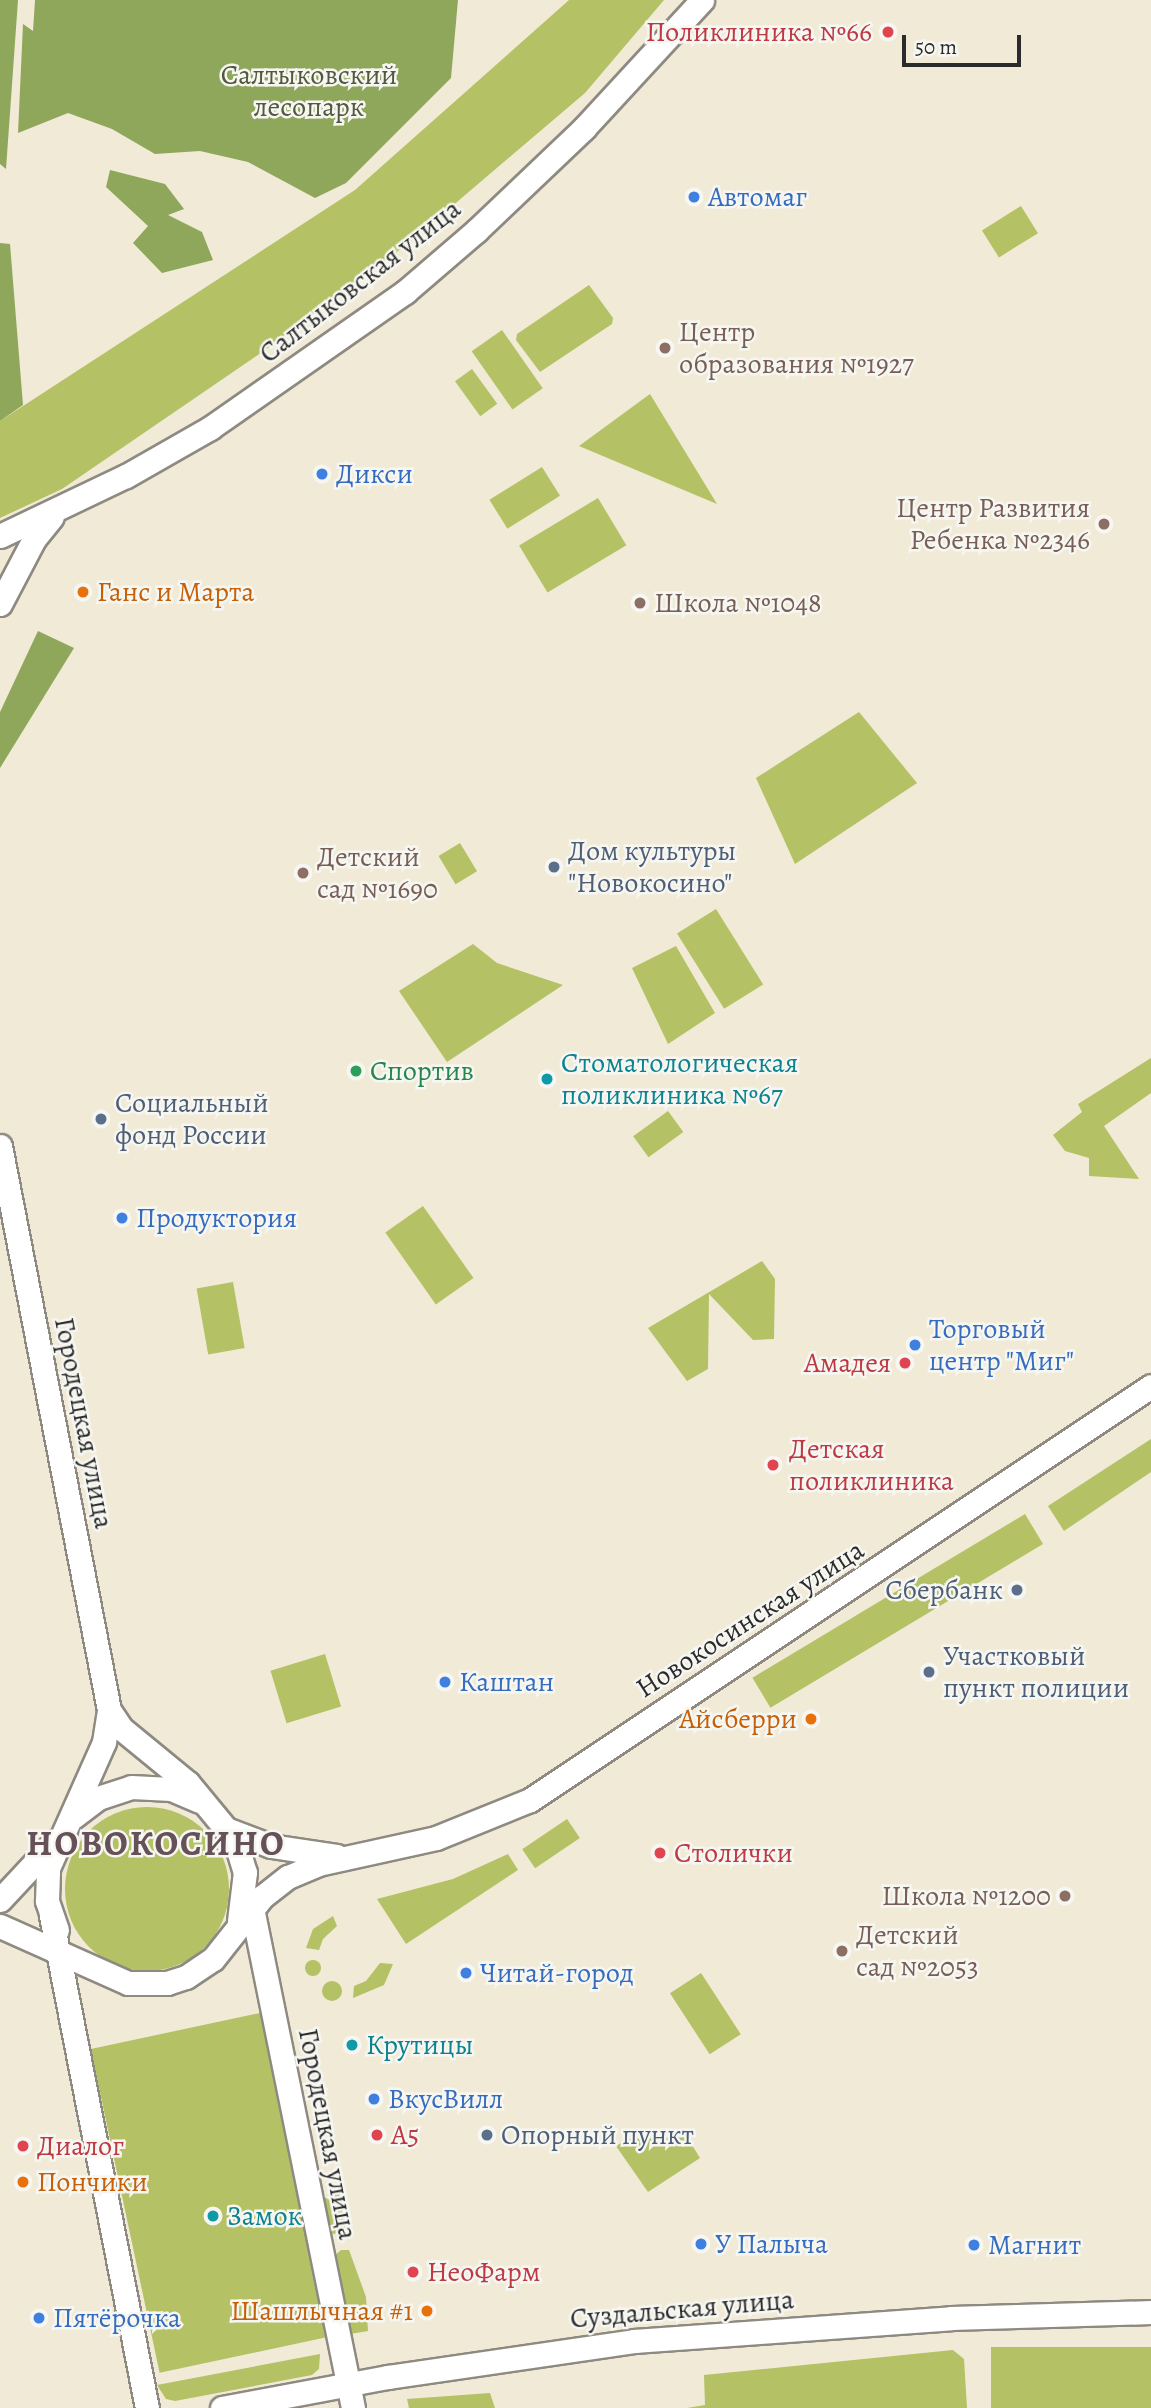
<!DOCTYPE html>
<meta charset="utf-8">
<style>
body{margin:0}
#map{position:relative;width:1151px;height:2408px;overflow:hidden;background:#f1ead7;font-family:Alegreya,serif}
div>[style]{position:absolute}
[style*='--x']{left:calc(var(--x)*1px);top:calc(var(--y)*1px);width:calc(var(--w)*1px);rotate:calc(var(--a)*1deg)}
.green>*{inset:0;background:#b4c164;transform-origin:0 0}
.round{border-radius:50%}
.forest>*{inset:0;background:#8fa75a}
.roads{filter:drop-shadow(2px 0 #8e8a81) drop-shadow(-2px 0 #8e8a81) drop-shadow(0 2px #8e8a81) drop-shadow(0 -2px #8e8a81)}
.minor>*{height:23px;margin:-11.5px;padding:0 11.5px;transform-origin:11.5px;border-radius:11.5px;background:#fff}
.dots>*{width:19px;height:19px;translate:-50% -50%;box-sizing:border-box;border:4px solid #f6f6f2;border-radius:50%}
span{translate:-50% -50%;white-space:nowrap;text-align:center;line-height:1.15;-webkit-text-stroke:5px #f6f6f2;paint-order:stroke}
.health-label{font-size:28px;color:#be3a42}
.right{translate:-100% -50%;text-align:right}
.left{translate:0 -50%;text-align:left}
.park-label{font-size:28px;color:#54583c}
.shop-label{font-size:28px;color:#366cbe}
.street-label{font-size:28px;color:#2b2b2b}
.education-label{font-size:28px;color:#785e54}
.food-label{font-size:28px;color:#c56008}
.service-label{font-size:28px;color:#4e5e75}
.culture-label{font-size:28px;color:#0d838f}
.leisure-label{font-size:28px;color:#27864d}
.district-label{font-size:35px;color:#675158;font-weight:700;letter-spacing:2px}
.scale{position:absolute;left:902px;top:35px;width:119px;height:32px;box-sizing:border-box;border:4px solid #2b2b2b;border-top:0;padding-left:9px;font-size:21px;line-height:24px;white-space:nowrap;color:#2b2b2b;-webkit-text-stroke:5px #f6f6f2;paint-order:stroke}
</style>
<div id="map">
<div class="green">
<div style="clip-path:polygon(569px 0,664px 0,585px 93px,410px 242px,268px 348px,62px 489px,0 518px,0 421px,355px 190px)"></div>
<div style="left:1021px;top:206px;width:32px;height:46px;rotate:58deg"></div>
<div style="clip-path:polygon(589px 285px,613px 318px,612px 324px,540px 372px,516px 340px,517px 334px)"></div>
<div style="left:502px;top:330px;width:71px;height:37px;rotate:55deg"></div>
<div style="left:472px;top:369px;width:43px;height:21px;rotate:54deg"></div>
<div style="clip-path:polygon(650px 394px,717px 504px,579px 446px)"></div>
<div style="left:542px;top:467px;width:34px;height:62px;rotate:58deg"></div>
<div style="left:598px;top:498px;width:55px;height:92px;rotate:59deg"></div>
<div style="clip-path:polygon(859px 712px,917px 783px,795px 864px,756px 778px)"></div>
<div style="left:460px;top:843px;width:33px;height:25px;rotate:59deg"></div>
<div style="left:716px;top:909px;width:89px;height:46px;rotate:58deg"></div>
<div style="clip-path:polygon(473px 944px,497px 963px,563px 985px,447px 1062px,399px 991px)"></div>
<div style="clip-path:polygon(676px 946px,715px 1013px,668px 1044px,632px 968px)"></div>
<div style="clip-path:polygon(1151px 1058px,1151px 1093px,1104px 1126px,1139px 1179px,1089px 1176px,1089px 1158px,1065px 1151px,1053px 1135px,1082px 1112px,1078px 1104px)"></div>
<div style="left:668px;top:1111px;width:26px;height:43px;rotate:54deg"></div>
<div style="left:423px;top:1206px;width:88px;height:46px;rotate:55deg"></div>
<div style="clip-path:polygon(762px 1261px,775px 1279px,774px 1339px,753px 1340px,709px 1294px,708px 1369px,687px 1381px,648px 1328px)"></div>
<div style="left:233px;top:1282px;width:67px;height:37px;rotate:80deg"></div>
<div style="clip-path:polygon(1151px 1439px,1151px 1472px,1064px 1531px,1048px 1506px)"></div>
<div style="left:1025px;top:1514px;width:35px;height:318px;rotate:59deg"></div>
<div style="left:325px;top:1654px;width:55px;height:57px;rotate:73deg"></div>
<div class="round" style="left:65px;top:1807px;width:164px;height:164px"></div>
<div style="left:567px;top:1819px;width:23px;height:54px;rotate:56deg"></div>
<div style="clip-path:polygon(508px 1854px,518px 1870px,406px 1944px,377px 1899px,453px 1879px)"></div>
<div style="clip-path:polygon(333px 1916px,337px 1926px,323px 1939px,319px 1950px,306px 1948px,313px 1929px)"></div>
<div class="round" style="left:305px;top:1960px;width:16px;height:16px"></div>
<div style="clip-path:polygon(380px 1963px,393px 1964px,384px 1985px,353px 1998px,354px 1986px,366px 1981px)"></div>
<div style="left:701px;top:1973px;width:73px;height:37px;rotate:57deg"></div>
<div class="round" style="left:322px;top:1981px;width:20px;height:20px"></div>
<div style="left:260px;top:2013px;width:331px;height:173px;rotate:78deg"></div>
<div style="clip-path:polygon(687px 2137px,700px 2158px,648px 2192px,616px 2146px,628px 2139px)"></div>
<div style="clip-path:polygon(339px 2192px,345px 2227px,335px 2234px,330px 2233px,323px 2197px)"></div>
<div style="clip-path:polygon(341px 2250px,349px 2250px,366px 2297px,368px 2331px,350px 2334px,333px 2257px)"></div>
<div style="left:1151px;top:2347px;width:61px;height:160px;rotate:90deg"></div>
<div style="clip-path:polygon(953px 2350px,964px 2359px,967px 2408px,687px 2408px,705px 2405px,704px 2375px)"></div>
<div style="clip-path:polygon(320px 2354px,319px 2369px,312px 2375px,175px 2401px,166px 2399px,157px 2385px)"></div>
<div style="clip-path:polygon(490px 2393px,495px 2408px,409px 2408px,407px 2399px)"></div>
</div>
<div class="forest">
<div style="clip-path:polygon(0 0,18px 0,6px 169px,0 164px)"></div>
<div style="clip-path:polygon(35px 0,458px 0,451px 78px,346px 183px,315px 198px,248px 162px,200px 151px,155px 154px,112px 129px,68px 113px,18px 133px,23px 24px,33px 31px)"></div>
<div style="clip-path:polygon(110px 170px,165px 184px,184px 209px,168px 215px,202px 232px,213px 260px,162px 273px,133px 243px,148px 226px,106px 187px)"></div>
<div style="clip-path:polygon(0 243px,10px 244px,23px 405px,0 421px)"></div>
<div style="clip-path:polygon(38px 631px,74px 648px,0 768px,0 712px)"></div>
</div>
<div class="roads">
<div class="minor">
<div style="--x:0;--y:536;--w:140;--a:-25.5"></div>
<div style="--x:126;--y:476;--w:97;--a:-29.7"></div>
<div style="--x:210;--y:428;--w:238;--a:-34.9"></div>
<div style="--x:405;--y:292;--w:94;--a:-40.7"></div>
<div style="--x:476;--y:231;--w:149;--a:-43.6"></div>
<div style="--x:584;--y:128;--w:174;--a:-47.3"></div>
<div style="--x:0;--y:604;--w:73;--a:-62.4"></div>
<div style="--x:34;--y:539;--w:28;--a:-51"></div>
<div style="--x:0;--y:1146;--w:574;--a:79.06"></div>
<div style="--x:109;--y:1710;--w:23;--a:56"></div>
<div style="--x:122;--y:1729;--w:85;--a:39.3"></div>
<div style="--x:188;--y:1783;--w:74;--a:50.5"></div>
<div style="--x:235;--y:1840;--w:34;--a:73"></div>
<div style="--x:245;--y:1872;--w:49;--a:97"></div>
<div style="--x:73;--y:1817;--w:31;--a:-37"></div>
<div style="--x:98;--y:1798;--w:35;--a:-18"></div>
<div style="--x:131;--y:1787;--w:40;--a:2.9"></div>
<div style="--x:171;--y:1789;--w:30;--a:23"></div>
<div style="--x:226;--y:1829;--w:48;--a:20.7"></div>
<div style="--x:271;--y:1846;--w:66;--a:8.7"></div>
<div style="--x:0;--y:1900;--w:79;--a:-47"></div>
<div style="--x:251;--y:1903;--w:515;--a:78.58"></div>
<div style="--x:51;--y:1916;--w:501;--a:78.96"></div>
<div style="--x:0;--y:1926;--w:140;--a:24"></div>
<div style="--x:128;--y:1983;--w:39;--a:0"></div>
<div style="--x:167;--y:1983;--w:20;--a:-18"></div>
<div style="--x:186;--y:1977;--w:32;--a:-34"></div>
<div style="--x:213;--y:1959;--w:79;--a:-51.7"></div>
<div style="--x:262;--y:1897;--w:33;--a:-38"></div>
<div style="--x:288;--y:1877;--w:33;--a:-23"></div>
<div style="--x:318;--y:1864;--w:121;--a:-12.4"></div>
<div style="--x:436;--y:1838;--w:101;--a:-22"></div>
<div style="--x:530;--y:1800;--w:746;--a:-33.69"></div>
<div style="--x:57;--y:1930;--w:31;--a:-109"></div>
<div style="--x:47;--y:1901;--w:33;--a:-88"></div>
<div style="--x:48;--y:1868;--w:138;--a:-66"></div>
<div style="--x:104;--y:1742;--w:32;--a:-81"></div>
<div style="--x:222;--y:2408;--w:169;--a:-10.6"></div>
<div style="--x:388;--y:2377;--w:249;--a:-8.3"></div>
<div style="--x:634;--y:2341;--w:318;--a:-4.1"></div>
<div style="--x:951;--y:2318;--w:200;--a:-1.7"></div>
</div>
</div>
<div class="dots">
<div style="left:888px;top:32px;background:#e0444e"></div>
<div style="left:694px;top:197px;background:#3f7fe0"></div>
<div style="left:665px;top:348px;background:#8d6e63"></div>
<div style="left:322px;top:474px;background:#3f7fe0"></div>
<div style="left:1104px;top:524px;background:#8d6e63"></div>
<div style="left:83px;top:592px;background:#e8710a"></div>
<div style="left:640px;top:603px;background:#8d6e63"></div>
<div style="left:554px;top:867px;background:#5c6f8a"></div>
<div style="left:303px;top:873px;background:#8d6e63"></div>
<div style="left:356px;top:1071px;background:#2e9e5b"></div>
<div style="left:547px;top:1079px;background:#0f9aa8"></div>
<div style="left:101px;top:1119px;background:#5c6f8a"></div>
<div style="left:122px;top:1218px;background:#3f7fe0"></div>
<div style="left:915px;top:1345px;background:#3f7fe0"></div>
<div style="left:905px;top:1363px;background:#e0444e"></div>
<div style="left:773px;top:1465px;background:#e0444e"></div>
<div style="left:1017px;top:1590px;background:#5c6f8a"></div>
<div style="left:929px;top:1672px;background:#5c6f8a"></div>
<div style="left:445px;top:1682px;background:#3f7fe0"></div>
<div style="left:811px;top:1719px;background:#e8710a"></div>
<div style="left:660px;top:1853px;background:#e0444e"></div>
<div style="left:1065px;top:1896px;background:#8d6e63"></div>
<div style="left:842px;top:1951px;background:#8d6e63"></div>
<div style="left:466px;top:1973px;background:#3f7fe0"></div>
<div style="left:352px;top:2045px;background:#0f9aa8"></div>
<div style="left:374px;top:2099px;background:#3f7fe0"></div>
<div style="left:377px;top:2135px;background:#e0444e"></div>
<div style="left:487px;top:2135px;background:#5c6f8a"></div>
<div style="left:23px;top:2146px;background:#e0444e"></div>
<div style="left:23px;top:2182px;background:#e8710a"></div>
<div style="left:213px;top:2216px;background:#0f9aa8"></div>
<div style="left:701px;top:2244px;background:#3f7fe0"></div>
<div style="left:974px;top:2245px;background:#3f7fe0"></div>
<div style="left:413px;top:2272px;background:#e0444e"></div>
<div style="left:427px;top:2311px;background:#e8710a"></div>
<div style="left:39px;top:2318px;background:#3f7fe0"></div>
</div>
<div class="health-label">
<span class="right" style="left:872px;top:32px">Поликлиника №66</span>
<span class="right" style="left:891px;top:1363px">Амадея</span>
<span class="left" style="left:789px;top:1465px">Детская<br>поликлиника</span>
<span class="left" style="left:674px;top:1853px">Столички</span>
<span class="left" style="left:391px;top:2135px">А5</span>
<span class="left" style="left:37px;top:2146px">Диалог</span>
<span class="left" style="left:427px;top:2272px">НеоФарм</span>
</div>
<div class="park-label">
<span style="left:309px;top:91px">Салтыковский<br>лесопарк</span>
</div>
<div class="shop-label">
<span class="left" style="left:708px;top:197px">Автомаг</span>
<span class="left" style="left:336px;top:474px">Дикси</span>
<span class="left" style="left:136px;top:1218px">Продуктория</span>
<span class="left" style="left:929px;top:1345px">Торговый<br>центр "Миг"</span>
<span class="left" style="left:459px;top:1682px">Каштан</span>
<span class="left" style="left:480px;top:1973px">Читай-город</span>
<span class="left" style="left:388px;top:2099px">ВкусВилл</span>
<span class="left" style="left:715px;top:2244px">У Палыча</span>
<span class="left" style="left:988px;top:2245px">Магнит</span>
<span class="left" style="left:53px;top:2318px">Пятёрочка</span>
</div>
<div class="street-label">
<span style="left:360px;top:281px;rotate:-38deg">Салтыковская улица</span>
<span style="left:84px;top:1423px;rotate:79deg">Городецкая улица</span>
<span style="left:750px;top:1619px;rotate:-33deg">Новокосинская улица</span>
<span style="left:328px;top:2134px;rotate:79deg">Городецкая улица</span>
<span style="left:682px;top:2309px;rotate:-5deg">Суздальская улица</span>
</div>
<div class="education-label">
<span class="left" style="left:679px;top:348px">Центр<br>образования №1927</span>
<span class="right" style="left:1090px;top:524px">Центр Развития<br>Ребенка №2346</span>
<span class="left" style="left:654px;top:603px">Школа №1048</span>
<span class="left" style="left:317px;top:873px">Детский<br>сад №1690</span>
<span class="right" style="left:1051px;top:1896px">Школа №1200</span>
<span class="left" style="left:856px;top:1951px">Детский<br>сад №2053</span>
</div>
<div class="food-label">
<span class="left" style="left:97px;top:592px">Ганс и Марта</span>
<span class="right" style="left:797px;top:1719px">Айсберри</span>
<span class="left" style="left:37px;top:2182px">Пончики</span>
<span class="right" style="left:413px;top:2311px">Шашлычная #1</span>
</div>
<div class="service-label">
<span class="left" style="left:568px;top:867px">Дом культуры<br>"Новокосино"</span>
<span class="left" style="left:115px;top:1119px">Социальный<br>фонд России</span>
<span class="right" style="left:1003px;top:1590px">Сбербанк</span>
<span class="left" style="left:943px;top:1672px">Участковый<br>пункт полиции</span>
<span class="left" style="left:501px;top:2135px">Опорный пункт</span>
</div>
<div class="culture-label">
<span class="left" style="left:561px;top:1079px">Стоматологическая<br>поликлиника №67</span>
<span class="left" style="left:366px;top:2045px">Крутицы</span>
<span class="left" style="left:227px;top:2216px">Замок</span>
</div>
<div class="leisure-label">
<span class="left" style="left:370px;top:1071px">Спортив</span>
</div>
<div class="district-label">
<span style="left:156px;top:1843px">НОВОКОСИНО</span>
</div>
<div class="scale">50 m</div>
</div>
